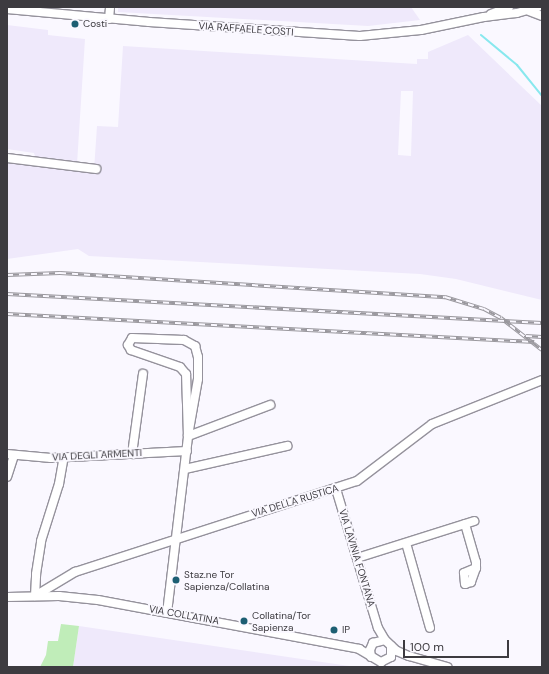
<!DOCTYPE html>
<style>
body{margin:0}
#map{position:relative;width:549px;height:674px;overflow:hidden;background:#faf8ff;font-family:"DM Sans",sans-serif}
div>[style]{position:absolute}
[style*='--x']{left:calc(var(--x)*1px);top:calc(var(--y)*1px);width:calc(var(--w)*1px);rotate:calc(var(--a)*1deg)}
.built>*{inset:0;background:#efe9fb}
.green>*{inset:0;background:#c0edb9}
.stream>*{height:2px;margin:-1px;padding:0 1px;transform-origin:1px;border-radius:1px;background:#88e8ee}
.roads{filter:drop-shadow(1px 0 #95929c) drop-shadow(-1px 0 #95929c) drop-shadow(0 1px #95929c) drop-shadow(0 -1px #95929c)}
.minor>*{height:8px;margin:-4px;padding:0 4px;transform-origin:4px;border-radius:4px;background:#fff}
.rail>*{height:3.5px;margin-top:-1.75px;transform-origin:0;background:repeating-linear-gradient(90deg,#faf8ff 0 6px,#9a989e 0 12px);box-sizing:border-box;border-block:1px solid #9a989e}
.dots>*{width:11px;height:11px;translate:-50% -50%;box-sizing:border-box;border:2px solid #faf8ff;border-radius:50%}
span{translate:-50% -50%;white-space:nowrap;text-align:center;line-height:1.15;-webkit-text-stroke:3.5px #faf8ff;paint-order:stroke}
.poi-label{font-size:10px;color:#3d3b40}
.left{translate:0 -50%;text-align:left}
.street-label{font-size:10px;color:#3d3b40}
.frame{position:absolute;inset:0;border:8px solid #3d3b40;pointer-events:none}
.scale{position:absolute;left:403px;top:640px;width:106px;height:18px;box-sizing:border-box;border:2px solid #3d3b40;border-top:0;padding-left:5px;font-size:12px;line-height:14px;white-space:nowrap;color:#3d3b40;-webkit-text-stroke:3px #faf8ff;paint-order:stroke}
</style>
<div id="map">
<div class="built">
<div style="clip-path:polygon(118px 7px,411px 7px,420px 20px,368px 26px,118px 12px)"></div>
<div style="clip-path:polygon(7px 25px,48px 30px,48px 35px,85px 39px,77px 164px,36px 159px,34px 153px,7px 149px)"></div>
<div style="clip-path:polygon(evenodd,468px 35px,542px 106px,542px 300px,456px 279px,420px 274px,89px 256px,78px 249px,7px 259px,7px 160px,94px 170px,97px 126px,118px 127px,123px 46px,417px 64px,417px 59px,428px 59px,428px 52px,468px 35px,401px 91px,413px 91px,411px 156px,398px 155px,401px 91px)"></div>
<div style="clip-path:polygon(79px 626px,356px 667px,73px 667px)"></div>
</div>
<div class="green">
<div style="clip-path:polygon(61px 624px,79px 626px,73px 667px,40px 667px,46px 655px,48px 641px,58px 641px)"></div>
</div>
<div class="stream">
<div style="--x:481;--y:35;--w:47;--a:39.8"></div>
<div style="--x:517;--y:65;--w:40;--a:51"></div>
</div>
<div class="roads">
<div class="minor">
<div style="--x:7;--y:9;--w:143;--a:5.2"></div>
<div style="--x:149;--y:22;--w:211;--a:3.8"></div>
<div style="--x:360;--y:36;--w:61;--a:-5.6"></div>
<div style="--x:421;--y:30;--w:64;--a:-11.7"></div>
<div style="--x:484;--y:17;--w:33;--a:-7"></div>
<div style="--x:517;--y:13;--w:22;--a:-16"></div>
<div style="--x:529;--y:11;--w:14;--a:21"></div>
<div style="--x:491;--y:14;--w:19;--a:-21"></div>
<div style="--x:109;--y:19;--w:12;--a:-85"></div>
<div style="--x:7;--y:158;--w:90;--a:7"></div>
<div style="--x:188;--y:436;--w:88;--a:-20.7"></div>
<div style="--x:7;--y:454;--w:44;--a:5.2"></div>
<div style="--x:51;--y:458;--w:136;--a:-2.9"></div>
<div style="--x:132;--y:454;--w:81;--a:-82.2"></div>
<div style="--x:185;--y:469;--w:105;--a:-12.7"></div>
<div style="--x:7;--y:477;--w:23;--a:-72"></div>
<div style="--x:336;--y:489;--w:145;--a:73.2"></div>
<div style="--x:378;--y:628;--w:14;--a:60"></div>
<div style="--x:465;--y:524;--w:40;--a:74"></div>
<div style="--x:476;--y:562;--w:6;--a:90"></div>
<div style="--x:476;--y:568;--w:15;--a:110"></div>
<div style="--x:471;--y:582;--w:6;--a:162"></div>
<div style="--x:465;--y:584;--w:11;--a:-95"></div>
<div style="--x:464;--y:573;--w:13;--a:-23"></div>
<div style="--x:406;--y:543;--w:88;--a:74.2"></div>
<div style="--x:357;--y:558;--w:123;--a:-17.5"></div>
<div style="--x:35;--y:596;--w:47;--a:-31"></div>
<div style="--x:75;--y:572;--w:296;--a:-17.9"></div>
<div style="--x:357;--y:481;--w:94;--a:-37.2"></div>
<div style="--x:432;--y:424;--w:118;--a:-21.8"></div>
<div style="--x:35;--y:596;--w:22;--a:-87"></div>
<div style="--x:36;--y:574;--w:33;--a:-81"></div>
<div style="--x:41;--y:541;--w:60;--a:-72.5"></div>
<div style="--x:59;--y:484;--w:27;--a:-80"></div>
<div style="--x:7;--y:597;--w:52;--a:-1.1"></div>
<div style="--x:59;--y:596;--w:39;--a:6"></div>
<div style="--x:98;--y:600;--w:266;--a:10.6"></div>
<div style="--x:359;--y:649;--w:26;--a:31"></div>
<div style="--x:381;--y:662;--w:11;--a:-27"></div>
<div style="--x:391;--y:657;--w:11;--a:-90"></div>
<div style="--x:167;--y:613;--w:178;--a:-83.2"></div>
<div style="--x:188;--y:436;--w:62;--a:-91.8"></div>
<div style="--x:186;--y:374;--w:9;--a:-131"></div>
<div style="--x:180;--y:367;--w:52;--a:-160.9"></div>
<div style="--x:131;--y:350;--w:6;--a:-121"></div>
<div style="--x:128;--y:345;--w:8;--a:-60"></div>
<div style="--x:132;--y:338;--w:52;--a:2.2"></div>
<div style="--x:184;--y:340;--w:13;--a:29"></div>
<div style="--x:195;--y:346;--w:11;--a:75"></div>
<div style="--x:198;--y:357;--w:22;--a:90"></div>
<div style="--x:198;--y:379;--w:58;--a:100"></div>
<div style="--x:371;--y:657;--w:7;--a:-98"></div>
<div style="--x:370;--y:650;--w:8;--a:-67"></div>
<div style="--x:373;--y:643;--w:12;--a:-14"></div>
<div style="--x:385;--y:640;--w:16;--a:43"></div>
<div style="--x:397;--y:651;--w:13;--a:23"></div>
<div style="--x:409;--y:656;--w:40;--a:16"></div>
</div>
</div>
<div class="rail">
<div style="--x:7;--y:275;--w:53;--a:-2.2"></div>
<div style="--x:60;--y:273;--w:386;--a:3.6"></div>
<div style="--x:445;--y:297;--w:41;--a:17.1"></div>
<div style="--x:484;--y:309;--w:19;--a:28"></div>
<div style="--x:501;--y:318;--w:52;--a:38"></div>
<div style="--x:7;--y:294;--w:536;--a:3.1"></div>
<div style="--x:7;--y:314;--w:528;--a:3.04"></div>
<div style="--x:526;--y:336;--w:16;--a:4"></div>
</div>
<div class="dots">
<div style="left:75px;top:24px;background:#1d5f73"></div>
<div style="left:176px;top:580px;background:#1d5f73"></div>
<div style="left:244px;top:621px;background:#1d5f73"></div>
<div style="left:334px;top:630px;background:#1d5f73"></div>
</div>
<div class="poi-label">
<span class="left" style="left:83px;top:24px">Costi</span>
<span class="left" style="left:184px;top:580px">Staz.ne Tor<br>Sapienza/Collatina</span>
<span class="left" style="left:252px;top:621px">Collatina/Tor<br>Sapienza</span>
<span class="left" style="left:342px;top:630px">IP</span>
</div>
<div class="street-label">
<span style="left:246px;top:29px;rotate:4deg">VIA RAFFAELE COSTI</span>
<span style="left:97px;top:455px;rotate:-3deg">VIA DEGLI ARMENTI</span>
<span style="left:295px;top:501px;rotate:-17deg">VIA DELLA RUSTICA</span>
<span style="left:357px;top:558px;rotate:73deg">VIA LAVINIA FONTANA</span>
<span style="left:184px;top:615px;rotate:10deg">VIA COLLATINA</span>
</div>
<div class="frame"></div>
<div class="scale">100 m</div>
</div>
